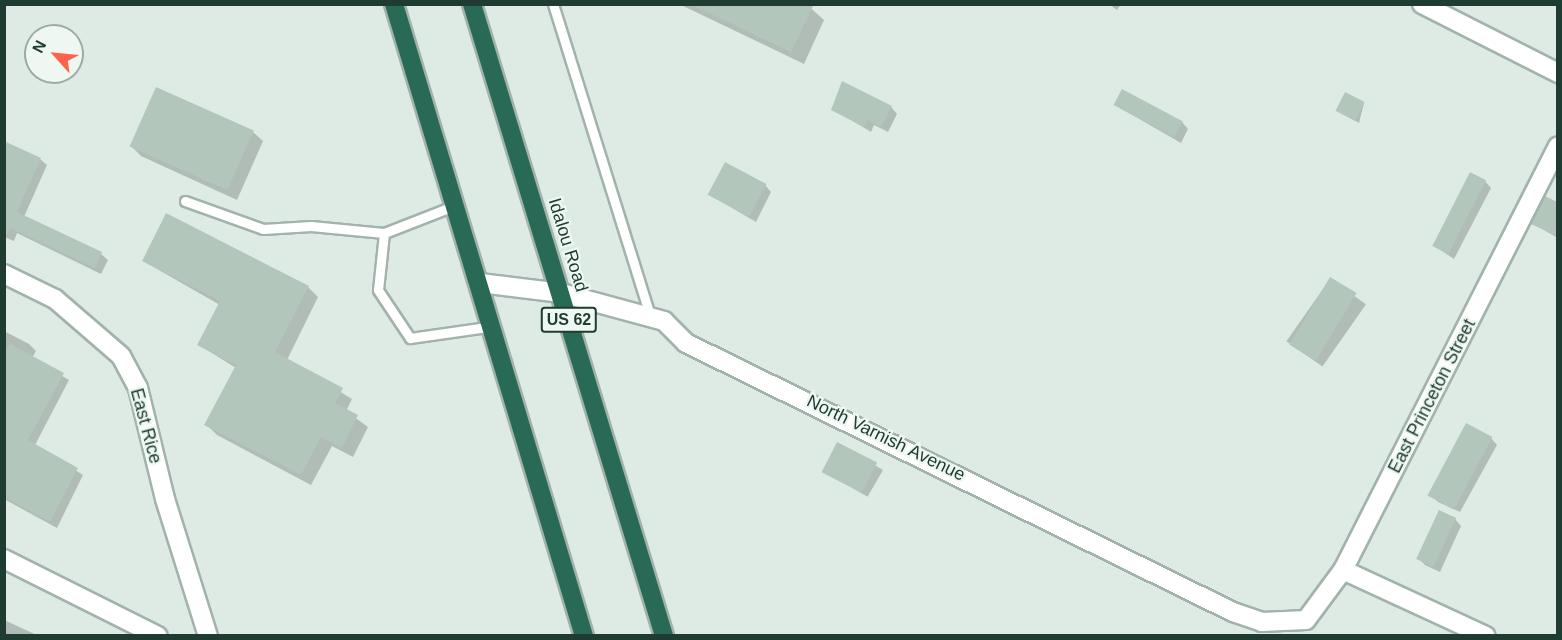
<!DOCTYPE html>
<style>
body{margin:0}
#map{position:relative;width:1562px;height:640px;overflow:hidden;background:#deebe4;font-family:Helvetica,sans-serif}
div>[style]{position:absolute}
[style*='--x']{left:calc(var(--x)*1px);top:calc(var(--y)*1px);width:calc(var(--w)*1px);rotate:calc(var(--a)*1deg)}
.shadow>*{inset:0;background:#0003;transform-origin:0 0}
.building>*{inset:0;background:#b3c6bc;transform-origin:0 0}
.roads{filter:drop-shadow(2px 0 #a1b3ab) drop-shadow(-2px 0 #a1b3ab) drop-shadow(0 2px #a1b3ab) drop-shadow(0 -2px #a1b3ab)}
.lane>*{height:9px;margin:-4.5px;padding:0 4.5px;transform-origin:4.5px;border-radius:4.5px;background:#fff}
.street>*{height:18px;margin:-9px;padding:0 9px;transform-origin:9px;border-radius:9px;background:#fff}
.highway>*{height:18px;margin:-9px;padding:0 9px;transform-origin:9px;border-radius:9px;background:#286a55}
span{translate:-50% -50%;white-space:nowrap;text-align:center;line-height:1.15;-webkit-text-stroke:4.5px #eef7f2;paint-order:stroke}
.shield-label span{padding:2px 4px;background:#eef7f2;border:2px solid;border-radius:4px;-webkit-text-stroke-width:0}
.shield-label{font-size:16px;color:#1e3c31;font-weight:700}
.street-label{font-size:18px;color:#1e3c31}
.frame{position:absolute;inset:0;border:6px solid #1e3c31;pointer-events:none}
.north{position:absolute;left:24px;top:24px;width:60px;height:60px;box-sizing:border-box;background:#eef7f2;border:2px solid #9baca5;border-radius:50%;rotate:297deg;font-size:16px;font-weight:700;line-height:24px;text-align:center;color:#1e3c31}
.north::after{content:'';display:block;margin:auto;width:21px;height:27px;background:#fd6349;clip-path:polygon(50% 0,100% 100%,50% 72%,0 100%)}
</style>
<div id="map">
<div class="shadow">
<div style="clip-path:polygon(679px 4px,806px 4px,824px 20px,804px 64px)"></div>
<div style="clip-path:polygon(1109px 4px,1121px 4px,1117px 10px)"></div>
<div style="clip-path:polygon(1364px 103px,1359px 123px,1337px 111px)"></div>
<div style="clip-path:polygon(1115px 105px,1182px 122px,1188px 129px,1181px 143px)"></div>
<div style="clip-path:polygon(891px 107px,897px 114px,888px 132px,874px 125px,871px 132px,833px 109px)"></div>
<div style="clip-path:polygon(253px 132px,263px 141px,237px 200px,141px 156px,131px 146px)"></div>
<div style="clip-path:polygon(40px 159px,47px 165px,24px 217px,101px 254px,108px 260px,101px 274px,17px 233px,14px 241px,4px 237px)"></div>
<div style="clip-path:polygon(1485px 181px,1491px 188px,1454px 259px,1433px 245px)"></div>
<div style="clip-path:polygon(765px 185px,771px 192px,756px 222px,710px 195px)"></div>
<div style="clip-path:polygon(1546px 198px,1558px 203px,1558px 238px,1533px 224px)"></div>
<div style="clip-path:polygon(143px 261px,308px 287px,318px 297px,287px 360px,352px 399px,346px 411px,368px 427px,353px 457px,332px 446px,311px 485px,217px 435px,206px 424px,236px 368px,199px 345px,220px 305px)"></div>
<div style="left:1330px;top:279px;width:44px;height:76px;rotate:35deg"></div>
<div style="clip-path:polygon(4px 331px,29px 344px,36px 351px,32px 358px,69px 380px,35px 445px,83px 475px,57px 528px,4px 499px)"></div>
<div style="clip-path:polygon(1491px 438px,1497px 445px,1460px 512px,1438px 502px,1431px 495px)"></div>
<div style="left:838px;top:444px;width:52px;height:31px;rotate:30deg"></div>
<div style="clip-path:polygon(1455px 519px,1461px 526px,1440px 572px,1425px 565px,1418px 558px)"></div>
<div style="clip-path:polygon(4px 620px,39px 636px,4px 636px)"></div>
</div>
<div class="building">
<div style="clip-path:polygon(690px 4px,814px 4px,791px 52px)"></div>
<div style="clip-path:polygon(842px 81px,892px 106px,881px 127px,868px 120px,864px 127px,831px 110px)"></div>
<div style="left:156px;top:87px;width:107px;height:65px;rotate:24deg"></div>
<div style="left:1122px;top:89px;width:69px;height:18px;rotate:28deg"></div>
<div style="left:1345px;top:92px;width:22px;height:21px;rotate:27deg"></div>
<div style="clip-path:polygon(4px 141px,41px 158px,17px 212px,102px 252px,95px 268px,10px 228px,4px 241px)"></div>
<div style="left:725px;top:162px;width:47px;height:37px;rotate:28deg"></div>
<div style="left:1470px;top:172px;width:18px;height:83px;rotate:27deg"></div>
<div style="clip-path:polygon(1545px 196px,1557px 202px,1557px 236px,1531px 224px)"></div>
<div style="clip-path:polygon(166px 213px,309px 286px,275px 352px,343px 388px,335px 403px,358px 415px,342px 448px,321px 437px,301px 475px,204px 425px,236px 365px,197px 345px,220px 301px,142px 261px)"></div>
<div style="left:1330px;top:277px;width:31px;height:79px;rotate:31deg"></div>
<div style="clip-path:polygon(10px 344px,64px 373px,28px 440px,78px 468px,50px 522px,4px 497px,4px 354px)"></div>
<div style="left:1466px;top:423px;width:30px;height:82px;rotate:28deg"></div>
<div style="left:837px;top:442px;width:45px;height:34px;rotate:27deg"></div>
<div style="left:1439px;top:510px;width:19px;height:54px;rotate:25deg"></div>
</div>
<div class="roads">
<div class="lane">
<div style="--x:553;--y:4;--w:329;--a:72.7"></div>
<div style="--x:185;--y:201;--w:83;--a:19.7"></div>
<div style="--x:263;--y:229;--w:48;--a:-3.6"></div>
<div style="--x:311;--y:226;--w:73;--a:5.5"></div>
<div style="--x:456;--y:205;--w:77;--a:158.7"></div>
<div style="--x:384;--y:233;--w:57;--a:96"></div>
<div style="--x:378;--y:290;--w:58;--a:56.3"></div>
<div style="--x:410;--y:338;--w:85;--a:-8.1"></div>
</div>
<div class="street">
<div style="--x:1422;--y:4;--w:153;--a:26.9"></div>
<div style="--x:4;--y:274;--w:57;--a:26.1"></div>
<div style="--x:55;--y:299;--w:87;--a:40.8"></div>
<div style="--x:121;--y:356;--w:36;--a:62"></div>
<div style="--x:138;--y:388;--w:114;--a:76.3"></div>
<div style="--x:165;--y:499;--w:144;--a:72.6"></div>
<div style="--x:480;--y:283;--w:82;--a:7"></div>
<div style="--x:561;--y:293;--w:107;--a:15.2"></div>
<div style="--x:664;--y:321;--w:31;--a:45"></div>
<div style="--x:686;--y:343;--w:610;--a:26.19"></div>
<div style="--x:1233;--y:612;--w:31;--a:19"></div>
<div style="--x:1262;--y:622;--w:44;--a:-2.6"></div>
<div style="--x:1306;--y:620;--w:62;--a:-53.5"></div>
<div style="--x:1343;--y:570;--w:475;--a:-63.1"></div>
<div style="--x:4;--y:559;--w:172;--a:26.6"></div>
<div style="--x:1343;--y:570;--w:157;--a:24.8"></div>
</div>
<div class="highway">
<div style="--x:394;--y:4;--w:660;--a:73.27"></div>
<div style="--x:472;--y:4;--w:661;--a:73.1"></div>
</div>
</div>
<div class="shield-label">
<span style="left:569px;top:320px">US 62</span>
</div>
<div class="street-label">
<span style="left:568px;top:245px;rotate:73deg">Idalou Road</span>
<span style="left:1432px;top:396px;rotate:-63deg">East Princeton Street</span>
<span style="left:146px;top:426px;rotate:75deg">East Rice</span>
<span style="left:886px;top:438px;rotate:26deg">North Varnish Avenue</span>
</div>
<div class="frame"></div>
<div class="north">N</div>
</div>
